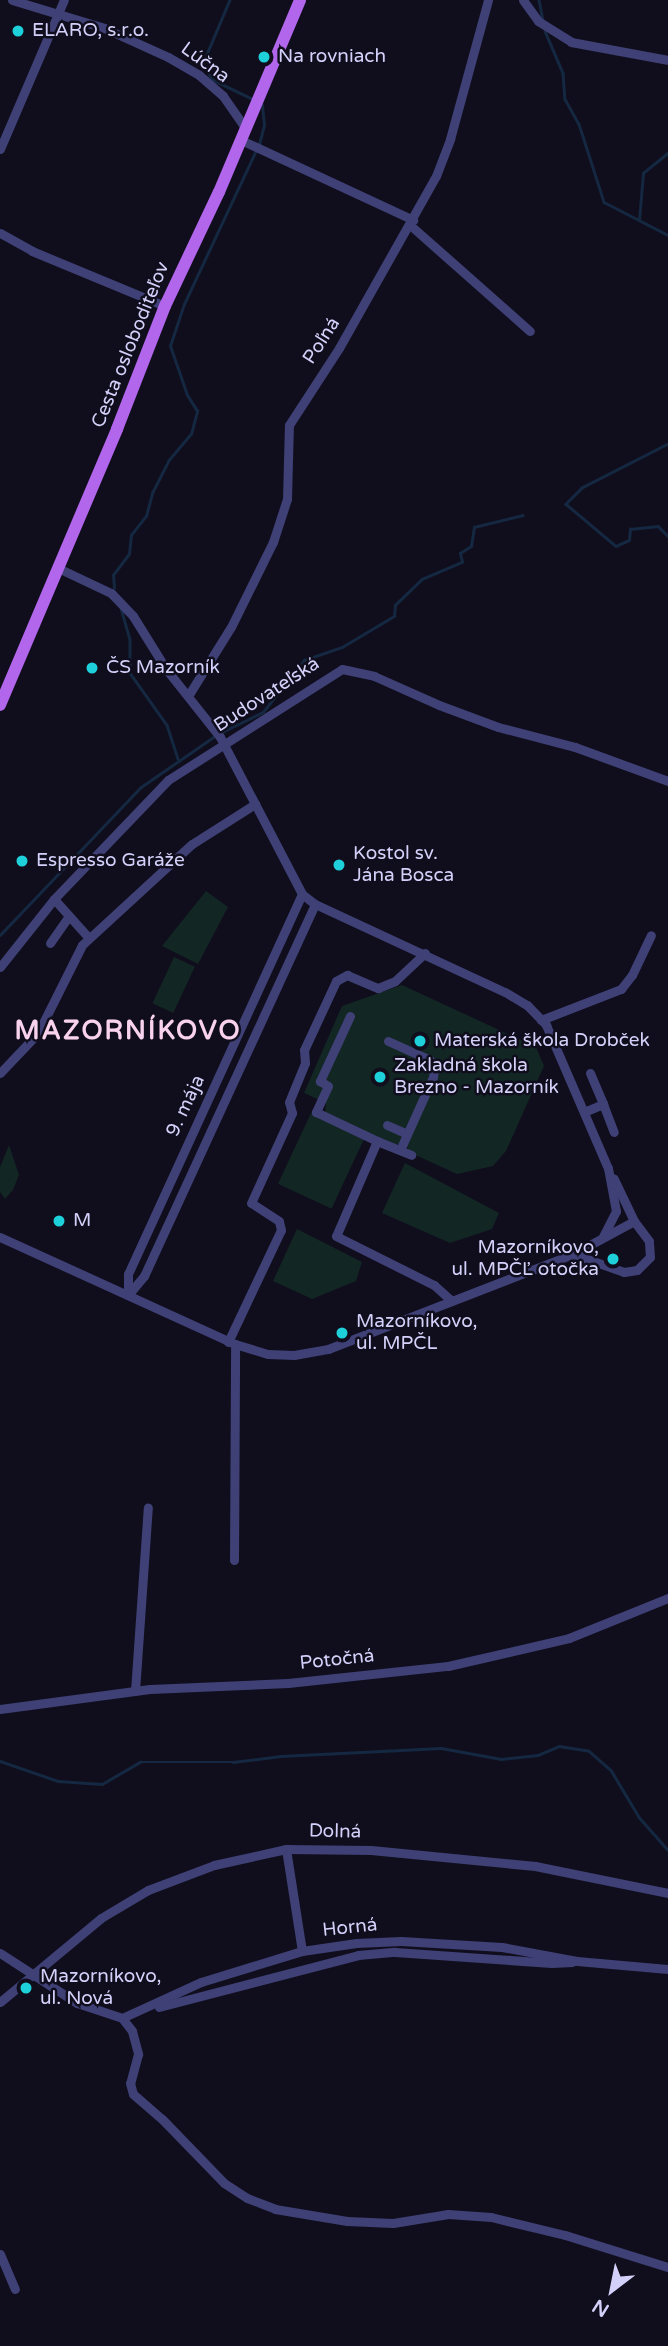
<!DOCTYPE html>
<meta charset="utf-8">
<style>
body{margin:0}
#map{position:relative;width:668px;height:2346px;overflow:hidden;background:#100e1d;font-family:"Varela Round",sans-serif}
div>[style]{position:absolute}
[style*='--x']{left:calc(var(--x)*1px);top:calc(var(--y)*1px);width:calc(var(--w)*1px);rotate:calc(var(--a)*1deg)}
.green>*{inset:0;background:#122624;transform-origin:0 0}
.stream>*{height:2.5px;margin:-1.25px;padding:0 1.25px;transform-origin:1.25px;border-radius:1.25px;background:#152841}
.minor>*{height:9px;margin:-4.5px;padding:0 4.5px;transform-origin:4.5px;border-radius:4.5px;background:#3f4076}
.major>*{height:12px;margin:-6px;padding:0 6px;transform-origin:6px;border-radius:6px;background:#b166eb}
.dots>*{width:19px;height:19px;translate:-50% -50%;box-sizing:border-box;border:4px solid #100e1d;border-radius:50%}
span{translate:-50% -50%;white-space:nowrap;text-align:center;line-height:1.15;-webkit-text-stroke:5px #100e1d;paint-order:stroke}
.poi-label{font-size:19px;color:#d3d0f9}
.left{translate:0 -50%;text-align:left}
.right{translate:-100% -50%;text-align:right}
.street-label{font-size:19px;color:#d3d0f9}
.district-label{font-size:26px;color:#f9d2ed;font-weight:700;letter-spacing:2px}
.north{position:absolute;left:577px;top:2255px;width:70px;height:70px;-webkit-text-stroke:5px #100e1d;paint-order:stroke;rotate:212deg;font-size:19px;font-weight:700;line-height:28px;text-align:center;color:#d3d0f9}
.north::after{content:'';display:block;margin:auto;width:24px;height:32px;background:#d3d0f9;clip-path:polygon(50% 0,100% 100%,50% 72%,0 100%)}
</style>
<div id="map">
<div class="green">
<div style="clip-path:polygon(206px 891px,228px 907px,198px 964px,162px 946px)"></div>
<div style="left:174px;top:957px;width:23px;height:51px;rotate:25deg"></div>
<div style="clip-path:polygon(402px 985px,536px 1047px,544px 1066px,506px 1151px,493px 1166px,457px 1174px,411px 1153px,405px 1144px,393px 1144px,325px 1113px,326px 1103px,304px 1093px,342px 1006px)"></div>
<div style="left:311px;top:1113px;width:59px;height:78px;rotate:25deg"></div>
<div style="clip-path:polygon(9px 1145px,19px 1175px,13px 1190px,5px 1199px,0 1192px,0 1167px)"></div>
<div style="clip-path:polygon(405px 1163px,499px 1213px,492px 1229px,450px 1243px,382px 1213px)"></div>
<div style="clip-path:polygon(297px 1229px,362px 1262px,356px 1281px,312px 1299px,273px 1281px)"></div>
</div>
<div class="stream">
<div style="--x:230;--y:0;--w:69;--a:112.9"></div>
<div style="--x:203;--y:64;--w:19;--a:58"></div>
<div style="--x:213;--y:80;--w:44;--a:25.4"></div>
<div style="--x:539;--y:0;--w:21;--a:79"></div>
<div style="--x:545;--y:31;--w:46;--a:66.8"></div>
<div style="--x:563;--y:73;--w:26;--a:86"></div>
<div style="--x:565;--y:99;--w:29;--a:61"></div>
<div style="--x:579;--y:124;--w:82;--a:72.2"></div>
<div style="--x:604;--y:202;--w:72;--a:27.3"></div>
<div style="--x:639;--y:220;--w:47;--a:-85.1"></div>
<div style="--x:643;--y:173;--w:32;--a:-39"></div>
<div style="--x:668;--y:444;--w:97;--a:152.9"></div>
<div style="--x:582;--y:488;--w:23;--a:135"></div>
<div style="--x:566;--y:504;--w:65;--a:40"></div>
<div style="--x:616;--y:546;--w:14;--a:-25"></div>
<div style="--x:629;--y:540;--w:11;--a:-85"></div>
<div style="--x:630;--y:529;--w:28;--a:-6"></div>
<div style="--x:658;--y:526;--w:14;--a:45"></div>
<div style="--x:114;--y:588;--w:13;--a:-94"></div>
<div style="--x:113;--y:575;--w:26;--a:-53"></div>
<div style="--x:129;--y:554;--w:19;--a:-84"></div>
<div style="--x:131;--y:535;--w:24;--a:-52"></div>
<div style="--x:146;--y:516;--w:24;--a:-75"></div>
<div style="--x:152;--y:493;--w:36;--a:-63"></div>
<div style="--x:168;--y:461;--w:35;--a:-50"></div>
<div style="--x:191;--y:434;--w:24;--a:-75"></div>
<div style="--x:197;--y:411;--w:19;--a:-122"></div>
<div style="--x:187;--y:395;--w:52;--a:-109.1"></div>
<div style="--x:170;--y:346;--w:44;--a:-71.6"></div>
<div style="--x:184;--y:304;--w:177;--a:-64.9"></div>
<div style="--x:259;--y:144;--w:20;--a:-75"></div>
<div style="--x:264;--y:125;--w:20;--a:-96"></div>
<div style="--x:121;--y:608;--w:32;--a:74"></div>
<div style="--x:130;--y:639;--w:34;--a:90"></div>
<div style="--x:130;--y:673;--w:64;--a:54.6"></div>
<div style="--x:167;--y:725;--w:35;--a:72"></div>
<div style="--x:220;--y:733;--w:48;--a:-26"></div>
<div style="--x:263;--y:712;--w:66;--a:-51.7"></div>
<div style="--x:304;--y:660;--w:40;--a:-18.9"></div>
<div style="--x:342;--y:647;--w:61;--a:-30.8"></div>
<div style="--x:394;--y:616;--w:11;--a:-85"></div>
<div style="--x:395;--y:605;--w:37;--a:-44"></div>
<div style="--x:422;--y:579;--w:43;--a:-23"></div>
<div style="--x:462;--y:562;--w:9;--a:-103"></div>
<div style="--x:460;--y:553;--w:13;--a:-32"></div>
<div style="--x:471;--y:546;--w:19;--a:-81"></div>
<div style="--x:474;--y:527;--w:50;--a:-13.8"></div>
<div style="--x:0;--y:935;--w:204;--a:-46.4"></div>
<div style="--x:141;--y:787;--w:90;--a:-34.6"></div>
<div style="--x:0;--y:1761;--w:61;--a:19"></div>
<div style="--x:58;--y:1781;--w:44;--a:3.9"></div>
<div style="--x:102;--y:1784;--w:44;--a:-30.1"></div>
<div style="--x:140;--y:1762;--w:93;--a:0"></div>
<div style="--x:233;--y:1762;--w:48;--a:-7.1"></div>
<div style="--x:281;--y:1756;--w:160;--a:-2.9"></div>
<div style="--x:441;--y:1748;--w:61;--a:10.4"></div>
<div style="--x:501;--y:1759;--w:37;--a:-6"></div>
<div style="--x:538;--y:1755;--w:23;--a:-23"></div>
<div style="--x:559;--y:1746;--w:30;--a:9"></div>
<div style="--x:589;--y:1751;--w:29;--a:41"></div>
<div style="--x:611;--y:1770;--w:55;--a:59.2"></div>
<div style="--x:639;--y:1817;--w:44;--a:48.7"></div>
</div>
<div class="minor">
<div style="--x:12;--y:0;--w:96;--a:16.9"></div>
<div style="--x:104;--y:28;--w:70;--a:24.4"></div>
<div style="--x:168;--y:57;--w:36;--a:30"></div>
<div style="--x:199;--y:75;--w:32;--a:41"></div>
<div style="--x:223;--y:96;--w:40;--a:55.1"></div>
<div style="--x:523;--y:0;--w:26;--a:54"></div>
<div style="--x:538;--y:21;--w:39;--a:32"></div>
<div style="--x:571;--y:42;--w:99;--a:10.5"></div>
<div style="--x:241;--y:140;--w:190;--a:24.9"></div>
<div style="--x:0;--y:149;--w:162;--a:-66.8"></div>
<div style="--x:410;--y:225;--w:160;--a:41.5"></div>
<div style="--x:0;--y:233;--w:37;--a:29"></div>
<div style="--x:32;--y:251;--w:144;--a:22.5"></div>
<div style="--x:58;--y:568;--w:59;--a:25.3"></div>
<div style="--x:111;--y:593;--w:32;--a:46"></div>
<div style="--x:133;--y:616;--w:62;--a:58.1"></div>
<div style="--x:166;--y:669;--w:87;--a:51.5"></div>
<div style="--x:220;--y:737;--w:177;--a:62.4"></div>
<div style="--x:302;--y:894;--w:16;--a:38"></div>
<div style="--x:315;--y:904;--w:209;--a:24.9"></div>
<div style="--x:505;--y:992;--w:26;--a:31"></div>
<div style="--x:527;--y:1005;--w:28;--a:46"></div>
<div style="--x:546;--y:1025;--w:156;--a:66.6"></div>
<div style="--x:608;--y:1168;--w:44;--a:79.5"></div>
<div style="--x:616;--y:1211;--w:29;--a:117"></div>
<div style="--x:188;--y:696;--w:81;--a:-58.1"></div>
<div style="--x:231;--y:627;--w:95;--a:-63.7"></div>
<div style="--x:273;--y:542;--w:45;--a:-72"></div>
<div style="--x:287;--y:499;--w:74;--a:-88.5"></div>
<div style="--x:289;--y:425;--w:92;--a:-57"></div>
<div style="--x:339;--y:348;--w:197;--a:-60.6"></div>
<div style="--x:436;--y:176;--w:40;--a:-69"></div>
<div style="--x:450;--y:139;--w:144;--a:-74.7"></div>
<div style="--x:54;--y:899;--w:52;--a:48.1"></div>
<div style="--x:50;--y:943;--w:33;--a:-55"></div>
<div style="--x:0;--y:967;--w:87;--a:-51.5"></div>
<div style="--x:54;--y:899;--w:165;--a:-46.2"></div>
<div style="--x:168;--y:780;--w:206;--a:-32.5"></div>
<div style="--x:342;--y:669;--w:33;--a:12"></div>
<div style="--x:374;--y:676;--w:71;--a:24"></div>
<div style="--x:439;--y:705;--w:63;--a:20.4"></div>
<div style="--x:498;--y:727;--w:80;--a:14.6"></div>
<div style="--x:575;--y:747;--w:99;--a:20.1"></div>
<div style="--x:350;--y:1016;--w:72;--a:114.8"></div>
<div style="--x:320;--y:1081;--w:9;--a:32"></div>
<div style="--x:328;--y:1086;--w:29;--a:115"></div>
<div style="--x:316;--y:1112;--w:68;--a:25.4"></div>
<div style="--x:377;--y:1141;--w:103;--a:113.3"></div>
<div style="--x:336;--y:1236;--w:110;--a:26.6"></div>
<div style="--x:434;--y:1285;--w:24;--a:42"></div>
<div style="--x:541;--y:1020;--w:86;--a:-21.2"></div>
<div style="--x:621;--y:989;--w:18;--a:-52"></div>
<div style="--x:632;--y:975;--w:44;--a:-64.6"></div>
<div style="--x:388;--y:1041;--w:46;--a:24.3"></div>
<div style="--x:430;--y:1060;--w:9;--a:63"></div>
<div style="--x:434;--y:1068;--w:9;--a:96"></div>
<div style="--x:433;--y:1077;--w:80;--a:114.3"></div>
<div style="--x:0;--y:1073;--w:55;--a:-46.5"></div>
<div style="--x:38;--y:1033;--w:98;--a:-63.4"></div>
<div style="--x:82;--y:945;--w:149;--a:-42.6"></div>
<div style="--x:192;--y:844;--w:75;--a:-32.4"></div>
<div style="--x:590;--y:1073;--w:34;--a:67"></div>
<div style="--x:584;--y:1112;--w:21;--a:-23"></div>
<div style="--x:603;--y:1104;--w:30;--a:69"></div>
<div style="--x:387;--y:1125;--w:22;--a:24"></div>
<div style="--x:377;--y:1141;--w:37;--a:22"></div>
<div style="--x:0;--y:1237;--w:258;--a:24.5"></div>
<div style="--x:235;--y:1344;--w:34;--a:17"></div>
<div style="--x:268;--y:1354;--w:26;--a:2"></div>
<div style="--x:294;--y:1355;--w:35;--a:-10"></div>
<div style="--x:328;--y:1349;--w:263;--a:-21.2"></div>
<div style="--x:573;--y:1254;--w:69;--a:-28.4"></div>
<div style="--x:573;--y:1254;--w:54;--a:19.4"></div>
<div style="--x:624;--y:1272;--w:13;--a:-9"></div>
<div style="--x:637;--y:1270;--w:18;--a:-45"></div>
<div style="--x:650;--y:1257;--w:16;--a:-94"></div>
<div style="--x:649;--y:1241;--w:25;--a:-127"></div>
<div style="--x:634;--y:1221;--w:47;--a:-115.5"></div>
<div style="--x:128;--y:1295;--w:21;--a:-90"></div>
<div style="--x:128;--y:1274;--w:418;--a:-65.4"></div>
<div style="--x:128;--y:1295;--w:25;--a:-50"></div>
<div style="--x:144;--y:1276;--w:409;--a:-65.3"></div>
<div style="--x:228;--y:1342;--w:124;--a:-64.7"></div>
<div style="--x:281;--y:1230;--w:9;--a:-103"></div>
<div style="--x:279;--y:1221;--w:33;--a:-147"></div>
<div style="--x:251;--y:1203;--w:99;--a:-65.5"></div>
<div style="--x:292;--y:1113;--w:11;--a:-105"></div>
<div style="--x:289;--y:1102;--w:42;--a:-67.7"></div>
<div style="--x:305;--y:1063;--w:13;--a:-94"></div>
<div style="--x:304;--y:1050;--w:76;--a:-65.1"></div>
<div style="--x:336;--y:981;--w:13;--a:-29"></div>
<div style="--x:347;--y:975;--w:34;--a:23"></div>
<div style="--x:378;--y:988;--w:18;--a:-22"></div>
<div style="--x:395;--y:981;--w:41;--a:-43"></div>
<div style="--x:234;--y:1560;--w:216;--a:-89.7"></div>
<div style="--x:135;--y:1691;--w:184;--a:-86"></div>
<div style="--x:0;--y:1709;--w:151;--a:-7.6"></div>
<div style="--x:150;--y:1689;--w:138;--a:-2.5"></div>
<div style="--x:288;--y:1683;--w:161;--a:-6.1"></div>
<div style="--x:448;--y:1666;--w:124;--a:-13"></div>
<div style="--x:569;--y:1638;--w:107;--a:-22"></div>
<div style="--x:286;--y:1849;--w:103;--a:81.1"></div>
<div style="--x:0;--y:1953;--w:92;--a:33"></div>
<div style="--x:77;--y:2003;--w:47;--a:18.4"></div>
<div style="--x:122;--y:2018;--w:87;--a:-24.5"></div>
<div style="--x:201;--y:1982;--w:106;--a:-17.1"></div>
<div style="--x:302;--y:1951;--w:55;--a:-8.4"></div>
<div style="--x:356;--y:1943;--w:45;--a:-2.5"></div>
<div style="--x:401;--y:1941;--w:101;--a:3.4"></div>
<div style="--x:502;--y:1947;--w:76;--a:10.6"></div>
<div style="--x:577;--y:1961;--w:91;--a:5"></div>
<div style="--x:0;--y:2002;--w:131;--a:-39.7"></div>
<div style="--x:101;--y:1918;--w:55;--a:-30.8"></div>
<div style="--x:148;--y:1890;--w:71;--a:-20.7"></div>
<div style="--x:214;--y:1865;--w:74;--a:-12.5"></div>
<div style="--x:286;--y:1849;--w:85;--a:0.7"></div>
<div style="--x:371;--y:1850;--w:165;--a:5.6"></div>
<div style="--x:535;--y:1866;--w:136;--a:11.5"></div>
<div style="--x:159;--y:2007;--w:206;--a:-14.6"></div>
<div style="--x:358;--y:1955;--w:37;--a:-5"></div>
<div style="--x:395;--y:1952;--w:157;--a:4"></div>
<div style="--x:552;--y:1963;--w:20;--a:-3"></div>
<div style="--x:122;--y:2018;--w:16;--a:52"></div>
<div style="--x:132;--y:2031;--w:24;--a:75"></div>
<div style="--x:138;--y:2054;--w:30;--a:105"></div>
<div style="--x:130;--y:2083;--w:11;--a:75"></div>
<div style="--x:133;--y:2094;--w:38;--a:41"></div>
<div style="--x:162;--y:2119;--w:89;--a:45.9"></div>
<div style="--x:224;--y:2183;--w:27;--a:33"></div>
<div style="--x:247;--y:2198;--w:30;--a:21"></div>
<div style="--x:275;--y:2209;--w:73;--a:9.5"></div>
<div style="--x:347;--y:2221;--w:46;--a:2.5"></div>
<div style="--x:393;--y:2223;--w:56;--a:-9.3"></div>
<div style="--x:448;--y:2214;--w:43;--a:4"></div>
<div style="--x:491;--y:2217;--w:76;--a:13.7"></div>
<div style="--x:565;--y:2235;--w:108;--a:17.3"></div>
<div style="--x:0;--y:2254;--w:38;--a:67"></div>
</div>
<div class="major">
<div style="--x:0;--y:705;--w:300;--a:-67"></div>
<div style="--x:117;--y:429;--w:132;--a:-68.7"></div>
<div style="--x:165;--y:306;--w:126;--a:-64.7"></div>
<div style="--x:219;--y:192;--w:208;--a:-67.1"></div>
</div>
<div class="dots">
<div style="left:18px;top:31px;background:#1dd0d9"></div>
<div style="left:264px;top:57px;background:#1dd0d9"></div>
<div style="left:92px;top:668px;background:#1dd0d9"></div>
<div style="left:22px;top:861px;background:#1dd0d9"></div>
<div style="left:339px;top:865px;background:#1dd0d9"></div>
<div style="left:420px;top:1041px;background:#1dd0d9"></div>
<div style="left:380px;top:1077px;background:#1dd0d9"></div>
<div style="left:59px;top:1221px;background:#1dd0d9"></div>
<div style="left:613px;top:1259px;background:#1dd0d9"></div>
<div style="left:342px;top:1333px;background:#1dd0d9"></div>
<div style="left:26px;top:1988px;background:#1dd0d9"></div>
</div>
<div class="poi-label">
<span class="left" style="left:32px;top:31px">ELARO, s.r.o.</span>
<span class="left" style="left:278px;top:57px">Na rovniach</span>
<span class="left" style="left:106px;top:668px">ČS Mazorník</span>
<span class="left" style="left:353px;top:865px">Kostol sv.<br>Jána Bosca</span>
<span class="left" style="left:36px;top:861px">Espresso Garáže</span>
<span class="left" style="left:434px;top:1041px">Materská škola Drobček</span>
<span class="left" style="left:394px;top:1077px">Zakladná škola<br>Brezno - Mazorník</span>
<span class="left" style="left:73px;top:1221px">M</span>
<span class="right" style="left:599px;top:1259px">Mazorníkovo,<br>ul. MPČĽ otočka</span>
<span class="left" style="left:356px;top:1333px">Mazorníkovo,<br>ul. MPČL</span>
<span class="left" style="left:40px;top:1988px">Mazorníkovo,<br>ul. Nová</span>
</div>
<div class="street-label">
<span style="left:205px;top:63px;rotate:36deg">Lúčna</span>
<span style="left:322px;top:341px;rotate:-57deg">Poľná</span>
<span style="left:131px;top:345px;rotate:-68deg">Cesta osloboditeľov</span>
<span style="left:267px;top:695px;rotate:-33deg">Budovateľská</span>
<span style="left:186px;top:1106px;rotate:-65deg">9. mája</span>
<span style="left:337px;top:1660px;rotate:-6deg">Potočná</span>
<span style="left:335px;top:1832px;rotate:1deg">Dolná</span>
<span style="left:350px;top:1928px;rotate:-6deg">Horná</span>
</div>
<div class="district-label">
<span style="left:128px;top:1031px">MAZORNÍKOVO</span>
</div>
<div class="north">N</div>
</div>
